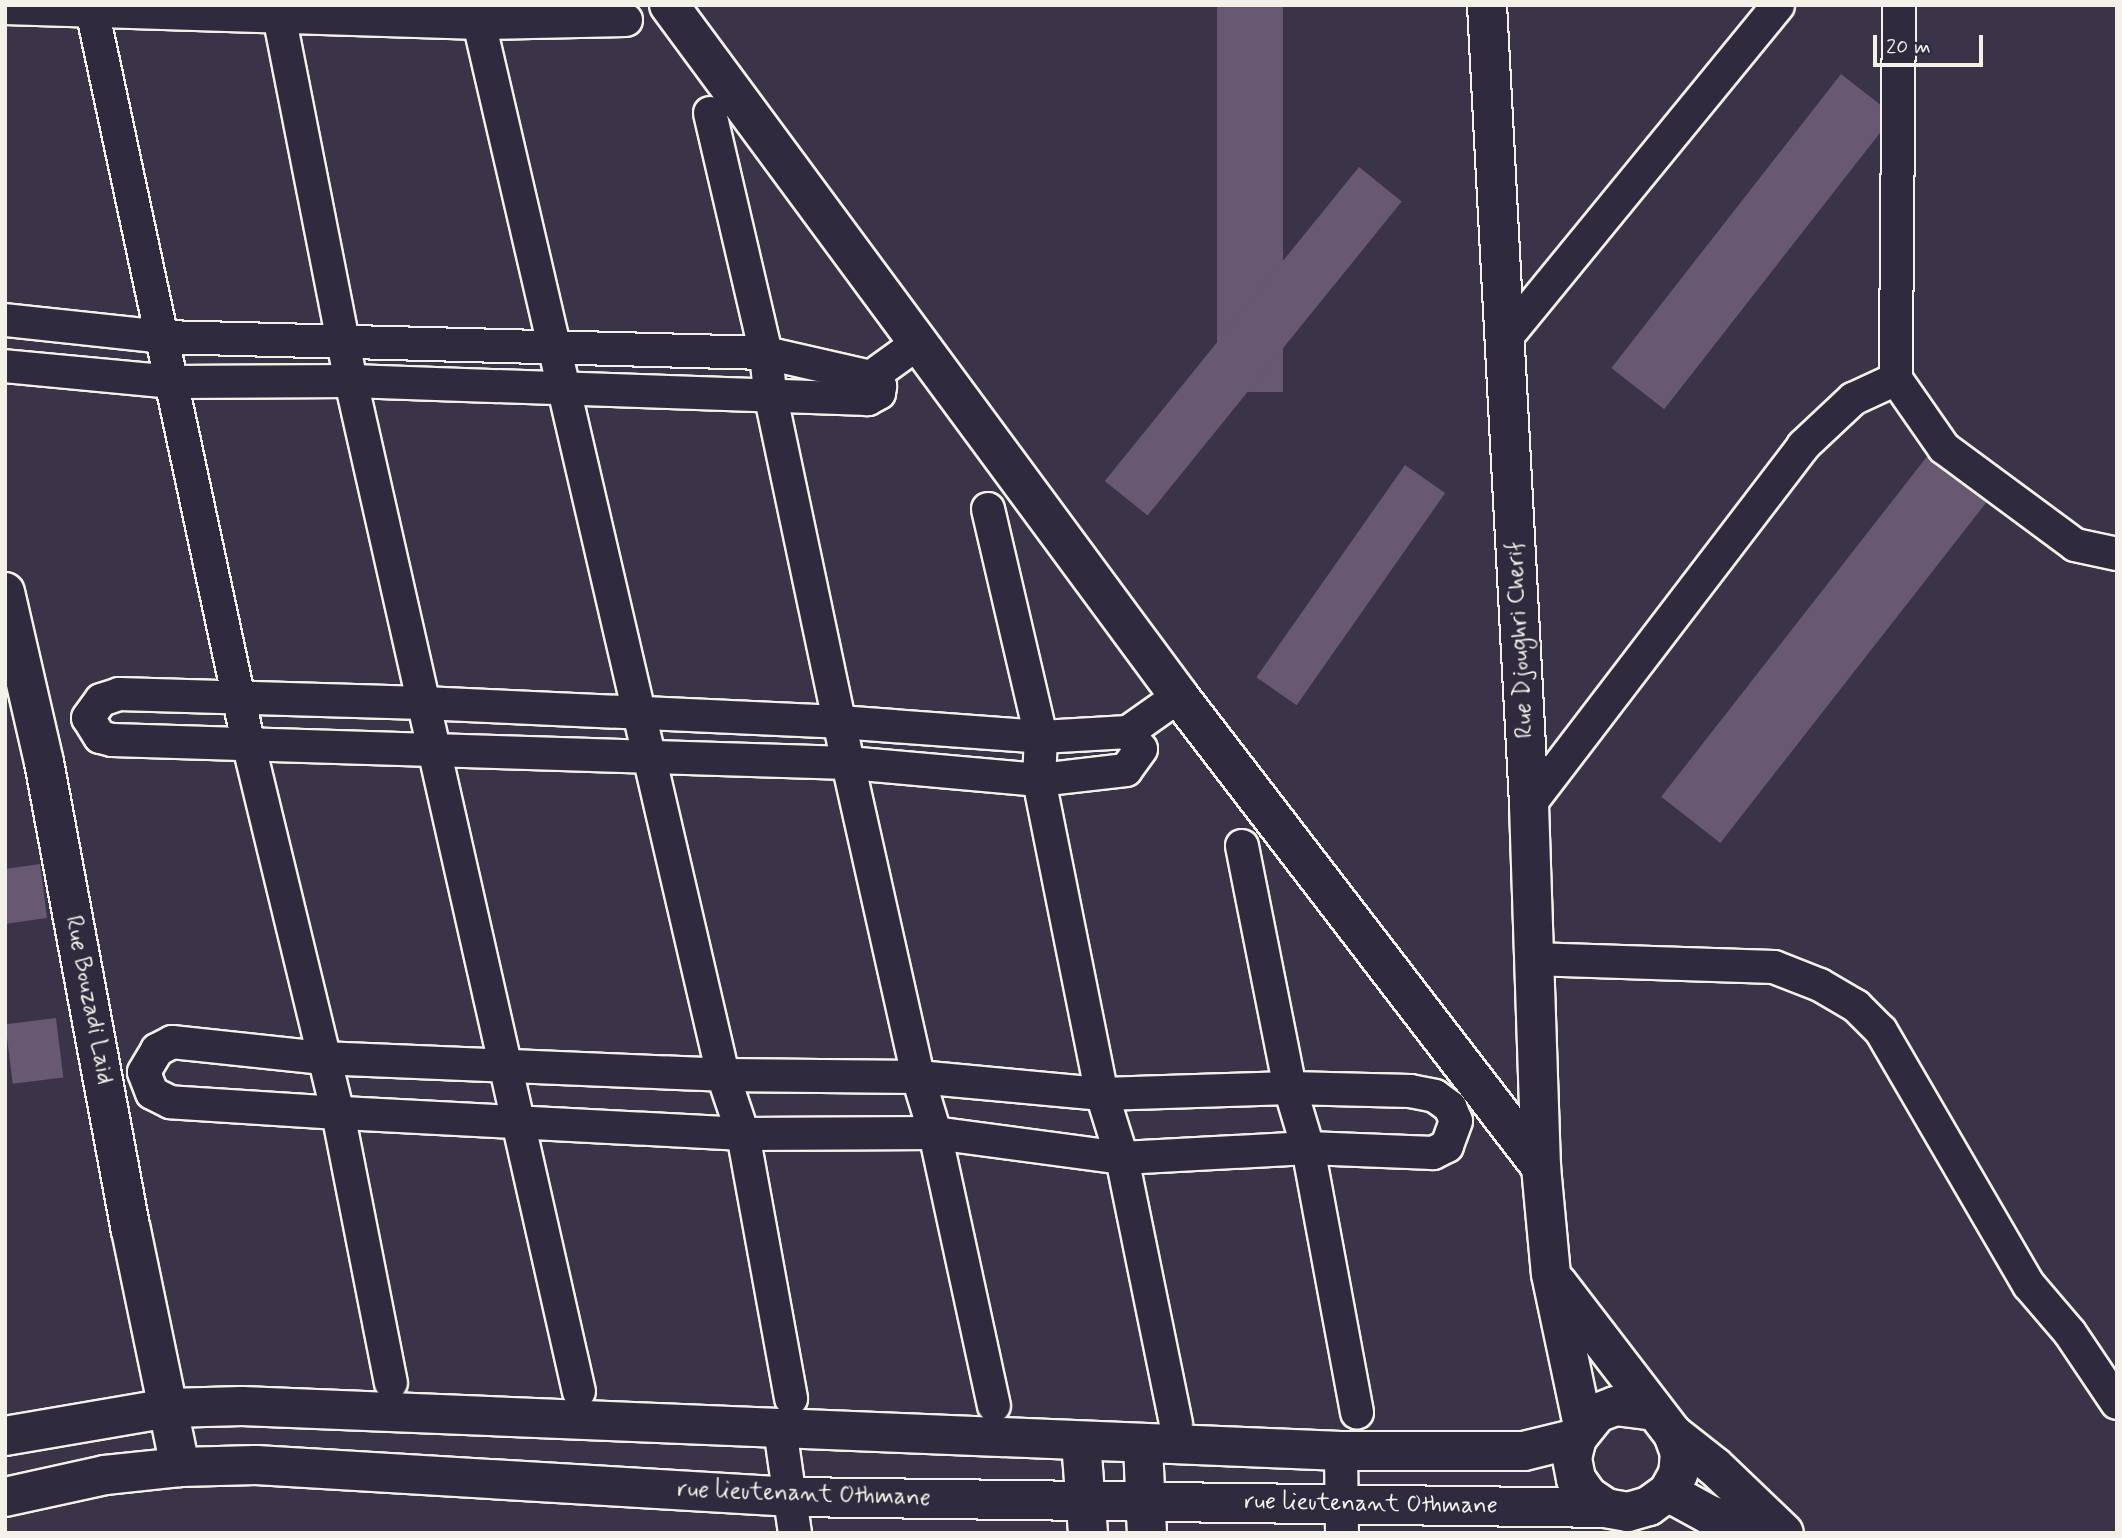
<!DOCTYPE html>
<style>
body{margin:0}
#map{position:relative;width:2122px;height:1538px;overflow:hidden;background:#3b3348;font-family:Mynerve,sans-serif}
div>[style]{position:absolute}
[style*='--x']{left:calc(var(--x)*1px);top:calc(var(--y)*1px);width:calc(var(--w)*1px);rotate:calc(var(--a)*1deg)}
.building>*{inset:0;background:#695872;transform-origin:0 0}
.roads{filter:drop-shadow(2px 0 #f4f1e8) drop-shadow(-2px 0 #f4f1e8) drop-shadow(0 2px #f4f1e8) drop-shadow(0 -2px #f4f1e8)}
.street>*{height:32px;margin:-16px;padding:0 16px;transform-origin:16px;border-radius:16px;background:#2f2a3d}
.secondary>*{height:38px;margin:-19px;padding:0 19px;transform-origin:19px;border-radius:19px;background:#2f2a3d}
span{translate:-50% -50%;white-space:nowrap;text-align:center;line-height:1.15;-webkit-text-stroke:5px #2f2a3d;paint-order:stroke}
.street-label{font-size:24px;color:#f4f1e8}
.frame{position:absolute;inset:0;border:7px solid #f4f1e8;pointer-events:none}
.scale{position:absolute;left:1873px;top:35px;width:110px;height:32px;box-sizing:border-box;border:4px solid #f4f1e8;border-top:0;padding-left:9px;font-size:21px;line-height:24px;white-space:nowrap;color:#f4f1e8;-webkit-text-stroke:5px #2f2a3d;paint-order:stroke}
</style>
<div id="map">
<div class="building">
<div style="left:1217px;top:5px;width:66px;height:387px"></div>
<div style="left:1841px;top:74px;width:67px;height:373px;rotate:38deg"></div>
<div style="left:1359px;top:167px;width:55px;height:404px;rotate:39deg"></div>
<div style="left:1929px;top:454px;width:75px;height:435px;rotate:38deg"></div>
<div style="left:1405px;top:465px;width:49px;height:259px;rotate:35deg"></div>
<div style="clip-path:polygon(40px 864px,47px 918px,5px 924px,5px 869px)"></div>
<div style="left:56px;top:1018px;width:60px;height:51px;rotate:83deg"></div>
</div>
<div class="roads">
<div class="street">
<div style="--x:91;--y:5;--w:754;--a:77.97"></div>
<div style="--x:248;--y:742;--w:382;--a:76.4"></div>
<div style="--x:338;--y:1113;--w:275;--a:78.9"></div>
<div style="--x:277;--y:5;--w:383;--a:78.9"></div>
<div style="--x:351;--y:381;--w:1036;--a:77.29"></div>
<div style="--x:475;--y:5;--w:1098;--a:76.95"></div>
<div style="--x:723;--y:1075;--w:62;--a:71.3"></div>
<div style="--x:743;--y:1134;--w:269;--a:79.7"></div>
<div style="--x:1899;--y:5;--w:374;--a:90.5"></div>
<div style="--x:1896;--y:379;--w:84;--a:55.2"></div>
<div style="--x:1944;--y:448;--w:163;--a:36.5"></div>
<div style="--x:2075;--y:545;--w:43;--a:12.1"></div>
<div style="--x:5;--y:8;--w:475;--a:1.8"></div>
<div style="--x:480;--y:23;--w:146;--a:-1.2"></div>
<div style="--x:710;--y:113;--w:246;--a:76.9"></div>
<div style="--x:766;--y:353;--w:40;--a:84.3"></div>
<div style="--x:770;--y:393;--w:378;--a:78.1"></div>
<div style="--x:848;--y:763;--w:322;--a:77.4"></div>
<div style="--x:918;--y:1077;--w:59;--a:73.1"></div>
<div style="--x:935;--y:1133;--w:279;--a:77.8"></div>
<div style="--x:5;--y:320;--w:159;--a:6.1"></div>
<div style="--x:163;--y:337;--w:603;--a:1.52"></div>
<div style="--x:766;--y:353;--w:108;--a:12.9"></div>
<div style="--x:871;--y:377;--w:13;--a:45"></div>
<div style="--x:880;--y:386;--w:7;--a:98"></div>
<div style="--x:879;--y:393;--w:13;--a:151"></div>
<div style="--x:868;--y:399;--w:517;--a:-178.01"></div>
<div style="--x:351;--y:381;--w:178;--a:179.7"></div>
<div style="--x:173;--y:382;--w:169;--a:-174.6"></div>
<div style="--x:1505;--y:339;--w:431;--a:-50.7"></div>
<div style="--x:871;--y:377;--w:58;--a:-35.9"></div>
<div style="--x:988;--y:509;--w:234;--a:76.9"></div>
<div style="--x:1041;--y:737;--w:43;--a:92.7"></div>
<div style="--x:1039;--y:780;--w:320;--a:78.7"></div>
<div style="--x:1102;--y:1094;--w:67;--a:72.6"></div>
<div style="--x:1122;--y:1158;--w:271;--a:78.5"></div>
<div style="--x:1128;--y:732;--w:21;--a:53"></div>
<div style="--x:1141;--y:749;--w:26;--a:126"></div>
<div style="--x:1126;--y:770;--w:88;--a:173.4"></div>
<div style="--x:1039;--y:780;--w:192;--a:-174.9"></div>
<div style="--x:848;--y:763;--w:736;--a:-178.21"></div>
<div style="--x:112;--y:740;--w:12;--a:-166"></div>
<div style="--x:100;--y:737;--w:22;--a:-122"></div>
<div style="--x:88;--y:718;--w:22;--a:-54"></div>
<div style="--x:101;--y:700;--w:19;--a:-18"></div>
<div style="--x:119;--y:694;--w:304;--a:1.7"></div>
<div style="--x:423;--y:703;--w:416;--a:2.6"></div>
<div style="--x:839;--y:722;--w:203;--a:4.2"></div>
<div style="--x:1041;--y:737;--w:87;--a:-3.3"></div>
<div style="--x:1128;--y:732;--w:62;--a:-35.2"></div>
<div style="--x:1529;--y:805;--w:452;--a:-52.6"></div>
<div style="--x:1803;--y:446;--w:69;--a:-43.2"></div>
<div style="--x:1853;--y:399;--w:47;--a:-24.9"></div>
<div style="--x:1242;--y:846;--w:247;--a:78.8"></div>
<div style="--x:1290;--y:1088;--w:63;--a:73.3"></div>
<div style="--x:1308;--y:1148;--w:269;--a:79.5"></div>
<div style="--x:1532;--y:959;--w:242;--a:1.9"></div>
<div style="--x:1774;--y:967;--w:49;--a:21.4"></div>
<div style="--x:1820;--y:985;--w:42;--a:30.3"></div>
<div style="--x:1856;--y:1006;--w:35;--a:45"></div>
<div style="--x:1881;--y:1031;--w:294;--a:59.8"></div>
<div style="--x:2029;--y:1285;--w:63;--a:49.5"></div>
<div style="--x:2070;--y:1333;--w:84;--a:56.1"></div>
<div style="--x:172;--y:1042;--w:150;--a:6.1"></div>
<div style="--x:321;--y:1058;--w:402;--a:2.4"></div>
<div style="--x:723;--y:1075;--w:195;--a:0.6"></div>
<div style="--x:918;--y:1077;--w:185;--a:5.3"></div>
<div style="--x:1102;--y:1094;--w:188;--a:-1.8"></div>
<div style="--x:1290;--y:1088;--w:120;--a:1.4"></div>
<div style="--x:1410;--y:1091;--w:25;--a:11"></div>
<div style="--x:1435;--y:1096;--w:19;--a:36"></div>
<div style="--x:1450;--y:1107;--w:15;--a:67"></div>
<div style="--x:1456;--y:1121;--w:27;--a:110"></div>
<div style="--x:1447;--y:1146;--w:16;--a:153"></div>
<div style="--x:1433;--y:1153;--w:125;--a:-177.7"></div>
<div style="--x:1308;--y:1148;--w:186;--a:176.9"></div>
<div style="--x:1122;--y:1158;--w:189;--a:-172.4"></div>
<div style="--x:935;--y:1133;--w:192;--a:179.7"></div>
<div style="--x:743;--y:1134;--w:406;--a:-177"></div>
<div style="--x:338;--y:1113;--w:168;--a:-176.3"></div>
<div style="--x:170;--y:1102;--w:20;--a:-153"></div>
<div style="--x:152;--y:1093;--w:22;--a:-111"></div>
<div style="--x:144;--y:1072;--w:26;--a:-59"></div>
<div style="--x:157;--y:1050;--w:17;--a:-28"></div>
<div style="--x:780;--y:1429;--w:105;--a:81.8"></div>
<div style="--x:1341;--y:1451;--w:82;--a:89.3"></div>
</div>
<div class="secondary">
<div style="--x:669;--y:5;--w:859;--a:53.57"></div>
<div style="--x:1179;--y:696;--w:594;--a:52.45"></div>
<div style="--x:1487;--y:5;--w:801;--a:86.99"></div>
<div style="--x:1529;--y:805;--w:362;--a:88.1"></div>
<div style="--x:1541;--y:1167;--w:107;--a:84.7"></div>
<div style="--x:1551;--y:1274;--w:155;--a:78.1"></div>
<div style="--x:5;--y:592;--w:174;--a:77.1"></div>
<div style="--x:44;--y:762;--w:476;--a:79.5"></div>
<div style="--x:131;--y:1230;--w:242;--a:78.3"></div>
<div style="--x:1558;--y:1284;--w:189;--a:52.5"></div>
<div style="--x:1673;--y:1434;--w:20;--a:70"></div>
<div style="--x:1680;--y:1453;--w:21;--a:95"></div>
<div style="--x:1678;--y:1474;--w:21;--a:119"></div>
<div style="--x:1668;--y:1492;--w:24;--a:144"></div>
<div style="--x:1649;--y:1506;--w:22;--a:164"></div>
<div style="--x:1628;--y:1512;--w:22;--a:-170"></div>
<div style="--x:1606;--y:1508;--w:22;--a:-146"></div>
<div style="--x:1588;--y:1496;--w:21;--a:-125"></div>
<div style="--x:1576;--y:1479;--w:21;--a:-101"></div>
<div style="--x:1572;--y:1458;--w:21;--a:-76"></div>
<div style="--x:1577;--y:1438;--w:32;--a:-51"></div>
<div style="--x:1597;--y:1413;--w:19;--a:-21"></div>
<div style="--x:1615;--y:1406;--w:38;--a:7"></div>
<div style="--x:1673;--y:1434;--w:53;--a:38.2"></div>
<div style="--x:1715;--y:1467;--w:95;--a:43.7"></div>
<div style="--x:5;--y:1436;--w:166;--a:-9.7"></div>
<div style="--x:169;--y:1408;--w:73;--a:-1.6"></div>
<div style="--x:242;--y:1406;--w:1100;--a:2.34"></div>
<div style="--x:1341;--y:1451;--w:183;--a:0"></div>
<div style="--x:1524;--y:1451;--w:55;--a:-13.8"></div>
<div style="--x:1081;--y:1442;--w:91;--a:85.6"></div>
<div style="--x:1143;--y:1446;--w:87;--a:87.4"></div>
<div style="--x:1668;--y:1492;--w:48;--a:28.7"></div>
<div style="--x:1710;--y:1515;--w:56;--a:18.8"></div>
<div style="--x:5;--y:1497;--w:102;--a:-12.4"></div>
<div style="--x:105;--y:1475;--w:75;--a:-6.1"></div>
<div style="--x:180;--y:1467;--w:76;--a:-1.5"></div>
<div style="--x:256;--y:1465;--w:537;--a:3.42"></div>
<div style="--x:792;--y:1497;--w:814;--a:0.77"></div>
</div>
</div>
<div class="street-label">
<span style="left:1520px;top:640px;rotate:-93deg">Rue Djoughri Cherif</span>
<span style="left:89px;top:1000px;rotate:79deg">Rue Bouzadi Laid</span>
<span style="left:804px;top:1494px;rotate:2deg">rue lieutenant Othmane</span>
<span style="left:1371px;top:1504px;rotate:1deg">rue lieutenant Othmane</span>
</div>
<div class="frame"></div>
<div class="scale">20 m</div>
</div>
